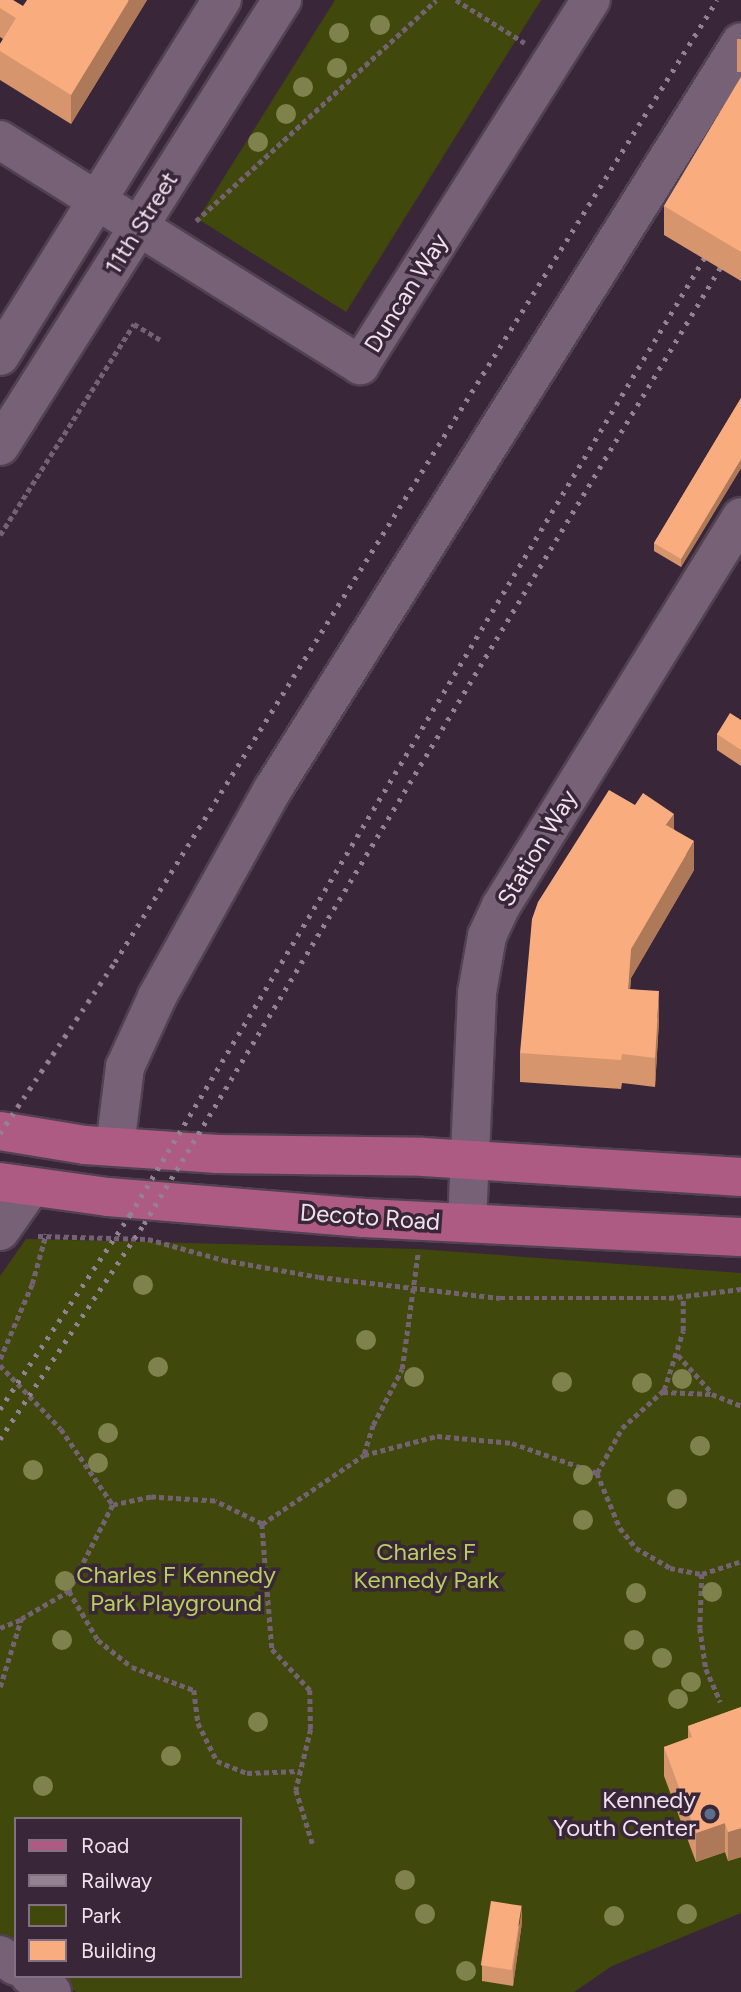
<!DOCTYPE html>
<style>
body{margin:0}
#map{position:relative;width:741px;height:1992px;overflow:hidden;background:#392639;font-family:Figtree,sans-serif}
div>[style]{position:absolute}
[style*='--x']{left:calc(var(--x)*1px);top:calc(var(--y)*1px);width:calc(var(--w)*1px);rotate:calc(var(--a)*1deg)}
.green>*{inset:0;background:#40490b}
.path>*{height:4.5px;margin-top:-2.25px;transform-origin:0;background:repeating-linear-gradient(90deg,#736272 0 5px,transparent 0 8.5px)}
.roads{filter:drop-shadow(2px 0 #524151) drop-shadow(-2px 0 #524151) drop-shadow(0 2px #524151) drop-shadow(0 -2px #524151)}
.minor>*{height:38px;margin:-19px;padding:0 19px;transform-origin:19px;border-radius:19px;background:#776176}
.major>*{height:38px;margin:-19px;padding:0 19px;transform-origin:19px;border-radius:19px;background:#ae5b83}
.rail>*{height:5px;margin-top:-2.5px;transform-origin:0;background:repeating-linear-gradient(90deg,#938392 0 3.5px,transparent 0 10.5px)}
.trees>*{width:20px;height:20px;margin:-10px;border-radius:50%;background:#80824d}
.wall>*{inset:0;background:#d6956c;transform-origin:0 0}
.shaded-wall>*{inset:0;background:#ae7958}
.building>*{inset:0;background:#f9ad7e;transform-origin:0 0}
.dots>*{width:19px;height:19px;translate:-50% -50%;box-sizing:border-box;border:4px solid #392639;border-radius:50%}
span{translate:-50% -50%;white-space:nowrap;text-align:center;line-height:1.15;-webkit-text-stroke:7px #392639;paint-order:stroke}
.street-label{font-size:24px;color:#efe2ee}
.park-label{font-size:24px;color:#bace5e}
.poi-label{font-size:24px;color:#efe2ee}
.right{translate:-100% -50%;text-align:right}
.legend{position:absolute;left:14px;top:1817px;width:228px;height:161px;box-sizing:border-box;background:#392639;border:2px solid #827181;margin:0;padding:9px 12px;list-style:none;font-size:21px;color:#efe2ee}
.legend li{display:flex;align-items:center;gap:14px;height:35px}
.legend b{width:35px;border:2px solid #827181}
</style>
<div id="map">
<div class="green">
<div style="clip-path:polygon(335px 0,541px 0,346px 312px,198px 219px)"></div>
<div style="clip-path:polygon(26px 1239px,418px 1249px,741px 1273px,741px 1913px,612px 1966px,574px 1992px,76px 1992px,54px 1976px,240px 1976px,240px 1819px,16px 1819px,16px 1949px,0 1937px,0 1276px)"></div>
</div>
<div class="path">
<div style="--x:456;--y:0;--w:81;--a:31.9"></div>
<div style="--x:196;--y:221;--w:326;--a:-42.6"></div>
<div style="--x:0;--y:535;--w:250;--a:-57.6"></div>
<div style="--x:134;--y:324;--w:31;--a:31"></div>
<div style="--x:38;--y:1236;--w:110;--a:1.6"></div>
<div style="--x:148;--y:1239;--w:78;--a:15.6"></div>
<div style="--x:223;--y:1260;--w:97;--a:10"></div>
<div style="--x:319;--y:1277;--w:182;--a:6.6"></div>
<div style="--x:500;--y:1298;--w:169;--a:0"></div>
<div style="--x:669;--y:1298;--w:73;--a:-7.1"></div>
<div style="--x:678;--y:1355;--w:51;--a:48.2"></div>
<div style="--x:0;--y:1359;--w:82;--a:-66.9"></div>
<div style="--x:32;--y:1284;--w:52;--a:-74.4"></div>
<div style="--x:0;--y:1365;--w:88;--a:46.4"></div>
<div style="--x:61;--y:1429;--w:92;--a:55.6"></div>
<div style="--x:663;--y:1392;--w:49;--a:2.3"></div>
<div style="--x:712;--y:1394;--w:31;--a:22"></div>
<div style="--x:364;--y:1454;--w:30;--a:-73"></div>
<div style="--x:373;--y:1425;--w:63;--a:-62.6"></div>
<div style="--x:402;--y:1369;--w:118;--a:-82.2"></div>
<div style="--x:597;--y:1473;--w:51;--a:-60.9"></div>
<div style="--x:622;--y:1428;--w:57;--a:-42.1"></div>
<div style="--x:664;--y:1390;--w:62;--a:-72.1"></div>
<div style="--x:683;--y:1331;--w:33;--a:-90"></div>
<div style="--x:262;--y:1524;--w:123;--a:-34.1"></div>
<div style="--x:364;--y:1455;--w:75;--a:-14.6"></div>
<div style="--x:437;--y:1436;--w:75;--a:5.3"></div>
<div style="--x:512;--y:1443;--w:90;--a:19.4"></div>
<div style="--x:597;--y:1473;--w:60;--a:67.3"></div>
<div style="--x:620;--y:1528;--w:26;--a:51"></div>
<div style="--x:636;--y:1548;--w:39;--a:30"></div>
<div style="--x:670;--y:1568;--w:33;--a:11"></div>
<div style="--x:702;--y:1574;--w:54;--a:92.1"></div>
<div style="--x:700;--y:1628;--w:41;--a:81.7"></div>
<div style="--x:706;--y:1669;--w:36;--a:66"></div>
<div style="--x:262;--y:1524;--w:52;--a:-153.9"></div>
<div style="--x:215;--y:1501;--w:64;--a:-176.4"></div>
<div style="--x:151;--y:1497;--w:39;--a:168"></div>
<div style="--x:113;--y:1505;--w:97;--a:117.1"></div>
<div style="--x:69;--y:1591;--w:57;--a:59.4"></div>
<div style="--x:98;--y:1640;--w:43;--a:38.5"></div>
<div style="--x:132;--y:1667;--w:66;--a:20.4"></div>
<div style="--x:194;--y:1690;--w:33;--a:83"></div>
<div style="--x:198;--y:1723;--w:42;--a:63.4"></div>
<div style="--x:217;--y:1761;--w:32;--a:22"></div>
<div style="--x:247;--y:1773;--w:53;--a:-2.2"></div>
<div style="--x:262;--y:1524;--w:125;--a:85.4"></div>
<div style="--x:272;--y:1649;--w:56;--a:47.2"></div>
<div style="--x:310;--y:1690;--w:39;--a:89"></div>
<div style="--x:311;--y:1729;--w:63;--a:103.8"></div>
<div style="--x:296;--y:1790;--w:58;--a:72.8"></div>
<div style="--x:702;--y:1574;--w:39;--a:-18"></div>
<div style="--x:0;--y:1628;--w:22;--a:-22"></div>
<div style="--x:0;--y:1687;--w:71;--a:-72.8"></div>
<div style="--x:21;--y:1619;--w:56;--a:-30.3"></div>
</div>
<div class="roads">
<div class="minor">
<div style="--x:0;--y:140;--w:425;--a:32"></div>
<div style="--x:360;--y:365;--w:432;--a:-57.7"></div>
<div style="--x:0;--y:356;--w:420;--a:-58.1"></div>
<div style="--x:0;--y:446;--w:528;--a:-57.7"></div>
<div style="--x:115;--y:1147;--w:81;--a:-82.9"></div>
<div style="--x:125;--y:1067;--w:77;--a:-65.4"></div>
<div style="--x:157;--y:997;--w:238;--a:-60.9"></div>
<div style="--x:273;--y:789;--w:881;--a:-57.93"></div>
<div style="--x:467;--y:1223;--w:230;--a:-87.5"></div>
<div style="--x:477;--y:993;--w:58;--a:-80"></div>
<div style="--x:487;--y:936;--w:33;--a:-65"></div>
<div style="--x:501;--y:906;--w:457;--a:-58.3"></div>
<div style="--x:0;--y:1231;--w:54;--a:-54.8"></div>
<div style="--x:0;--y:1955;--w:19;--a:35"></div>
<div style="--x:30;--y:1976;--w:27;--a:36"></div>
</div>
<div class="major">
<div style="--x:0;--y:1131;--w:86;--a:9.4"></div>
<div style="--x:85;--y:1145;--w:133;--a:3.9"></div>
<div style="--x:218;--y:1154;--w:205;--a:0.8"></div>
<div style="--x:423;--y:1157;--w:319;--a:3.6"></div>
<div style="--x:0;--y:1182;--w:109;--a:7.9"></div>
<div style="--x:108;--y:1197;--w:257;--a:4.7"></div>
<div style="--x:364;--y:1218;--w:377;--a:2.9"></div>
</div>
</div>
<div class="rail">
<div style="--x:0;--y:1133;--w:206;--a:-56.1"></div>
<div style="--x:115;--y:962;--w:1135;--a:-57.96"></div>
<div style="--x:0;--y:1409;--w:234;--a:-56.2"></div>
<div style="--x:130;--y:1215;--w:1135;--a:-59.03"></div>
<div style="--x:0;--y:1439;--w:259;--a:-56.2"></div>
<div style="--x:144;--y:1224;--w:1157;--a:-58.93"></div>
</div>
<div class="trees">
<div style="left:380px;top:25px"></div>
<div style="left:339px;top:33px"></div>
<div style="left:337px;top:68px"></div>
<div style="left:303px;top:87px"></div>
<div style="left:286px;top:114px"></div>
<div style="left:258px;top:142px"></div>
<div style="left:143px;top:1285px"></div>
<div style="left:366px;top:1340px"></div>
<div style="left:158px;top:1367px"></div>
<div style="left:414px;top:1377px"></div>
<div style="left:682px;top:1379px"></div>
<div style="left:562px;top:1382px"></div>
<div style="left:642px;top:1383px"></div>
<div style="left:108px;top:1433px"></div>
<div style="left:700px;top:1446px"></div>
<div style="left:98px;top:1463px"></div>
<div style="left:33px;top:1470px"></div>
<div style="left:583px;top:1475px"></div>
<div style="left:677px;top:1499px"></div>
<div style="left:583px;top:1520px"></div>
<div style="left:65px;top:1581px"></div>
<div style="left:712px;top:1592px"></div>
<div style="left:636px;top:1593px"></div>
<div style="left:62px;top:1640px"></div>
<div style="left:634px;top:1640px"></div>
<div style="left:662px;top:1658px"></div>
<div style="left:691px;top:1682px"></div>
<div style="left:678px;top:1699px"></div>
<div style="left:258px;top:1722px"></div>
<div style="left:171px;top:1756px"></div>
<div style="left:43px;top:1786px"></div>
<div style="left:405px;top:1880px"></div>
<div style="left:425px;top:1914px"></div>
<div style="left:687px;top:1914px"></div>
<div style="left:614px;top:1916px"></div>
<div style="left:466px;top:1971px"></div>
</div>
<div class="wall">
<div style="clip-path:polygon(0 0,23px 6px,147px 0,71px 124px,0 80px,0 44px,3px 39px,0 37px)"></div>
<div style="left:741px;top:39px;width:33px;height:4px;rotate:90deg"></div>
<div style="clip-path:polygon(741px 77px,741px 281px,664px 235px,664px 206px)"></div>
<div style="clip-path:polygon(741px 398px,741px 468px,681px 567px,654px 551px,654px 543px)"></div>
<div style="clip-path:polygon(741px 720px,741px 766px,717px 750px,717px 734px)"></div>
<div style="clip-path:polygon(674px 829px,694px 870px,631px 978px,630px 989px,659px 1020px,655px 1087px,622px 1083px,621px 1089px,520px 1082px,520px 1053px)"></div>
<div style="clip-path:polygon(741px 1707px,741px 1857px,728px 1861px,725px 1852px,696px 1862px,664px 1776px,664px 1747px,688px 1738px,688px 1726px)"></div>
<div style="clip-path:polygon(522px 1922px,513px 1986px,482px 1981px,482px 1965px)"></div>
</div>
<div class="shaded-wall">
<div style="clip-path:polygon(129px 0,147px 0,71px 124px,71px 95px)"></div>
<div style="clip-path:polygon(741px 459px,741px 468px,681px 567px,681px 559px)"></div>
<div style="clip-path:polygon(674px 814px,674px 842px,666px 825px)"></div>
<div style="clip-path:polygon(694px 841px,694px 870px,631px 978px,628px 1018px,628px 989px,631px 949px)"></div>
<div style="clip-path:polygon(659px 991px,659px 1020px,655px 1087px,655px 1058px)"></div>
<div style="clip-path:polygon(725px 1823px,725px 1852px,696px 1862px,696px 1833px)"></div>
<div style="clip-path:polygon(741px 1828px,741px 1857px,728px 1861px,728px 1832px)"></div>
<div style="clip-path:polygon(522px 1906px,522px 1922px,513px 1986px,513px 1970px)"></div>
</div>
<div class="building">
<div style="clip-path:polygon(0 0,13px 0,23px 6px,27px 0,129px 0,71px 95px,0 51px,0 44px,16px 18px,0 8px)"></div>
<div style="clip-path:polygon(741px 77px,741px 252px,664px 206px)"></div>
<div style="clip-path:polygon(741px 398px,741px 459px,681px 559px,654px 543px)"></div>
<div style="clip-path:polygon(730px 713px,741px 720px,741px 750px,717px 734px)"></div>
<div style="clip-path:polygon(609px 790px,635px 805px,643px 793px,674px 814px,666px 825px,694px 841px,631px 949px,628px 989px,659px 991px,655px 1058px,622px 1054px,621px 1060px,520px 1053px,532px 919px,538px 902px)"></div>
<div style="clip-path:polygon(741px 1707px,741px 1828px,728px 1832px,725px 1823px,696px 1833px,664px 1747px,692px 1737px,688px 1726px)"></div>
<div style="left:491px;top:1901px;width:31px;height:65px;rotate:9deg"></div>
</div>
<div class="dots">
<div style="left:710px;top:1814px;background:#5c6f8a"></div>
</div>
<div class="street-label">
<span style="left:141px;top:223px;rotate:-58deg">11th Street</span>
<span style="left:406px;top:293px;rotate:-58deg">Duncan Way</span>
<span style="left:537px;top:848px;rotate:-59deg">Station Way</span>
<span style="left:370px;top:1217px;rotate:4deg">Decoto Road</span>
</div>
<div class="park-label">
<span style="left:426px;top:1566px">Charles F<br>Kennedy Park</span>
<span style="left:176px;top:1589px">Charles F Kennedy<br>Park Playground</span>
</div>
<div class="poi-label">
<span class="right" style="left:696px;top:1814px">Kennedy<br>Youth Center</span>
</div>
<ul class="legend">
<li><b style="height:9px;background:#ae5b83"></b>Road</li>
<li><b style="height:9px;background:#938392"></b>Railway</li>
<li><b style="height:19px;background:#40490b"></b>Park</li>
<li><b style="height:19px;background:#f9ad7e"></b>Building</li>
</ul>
</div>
